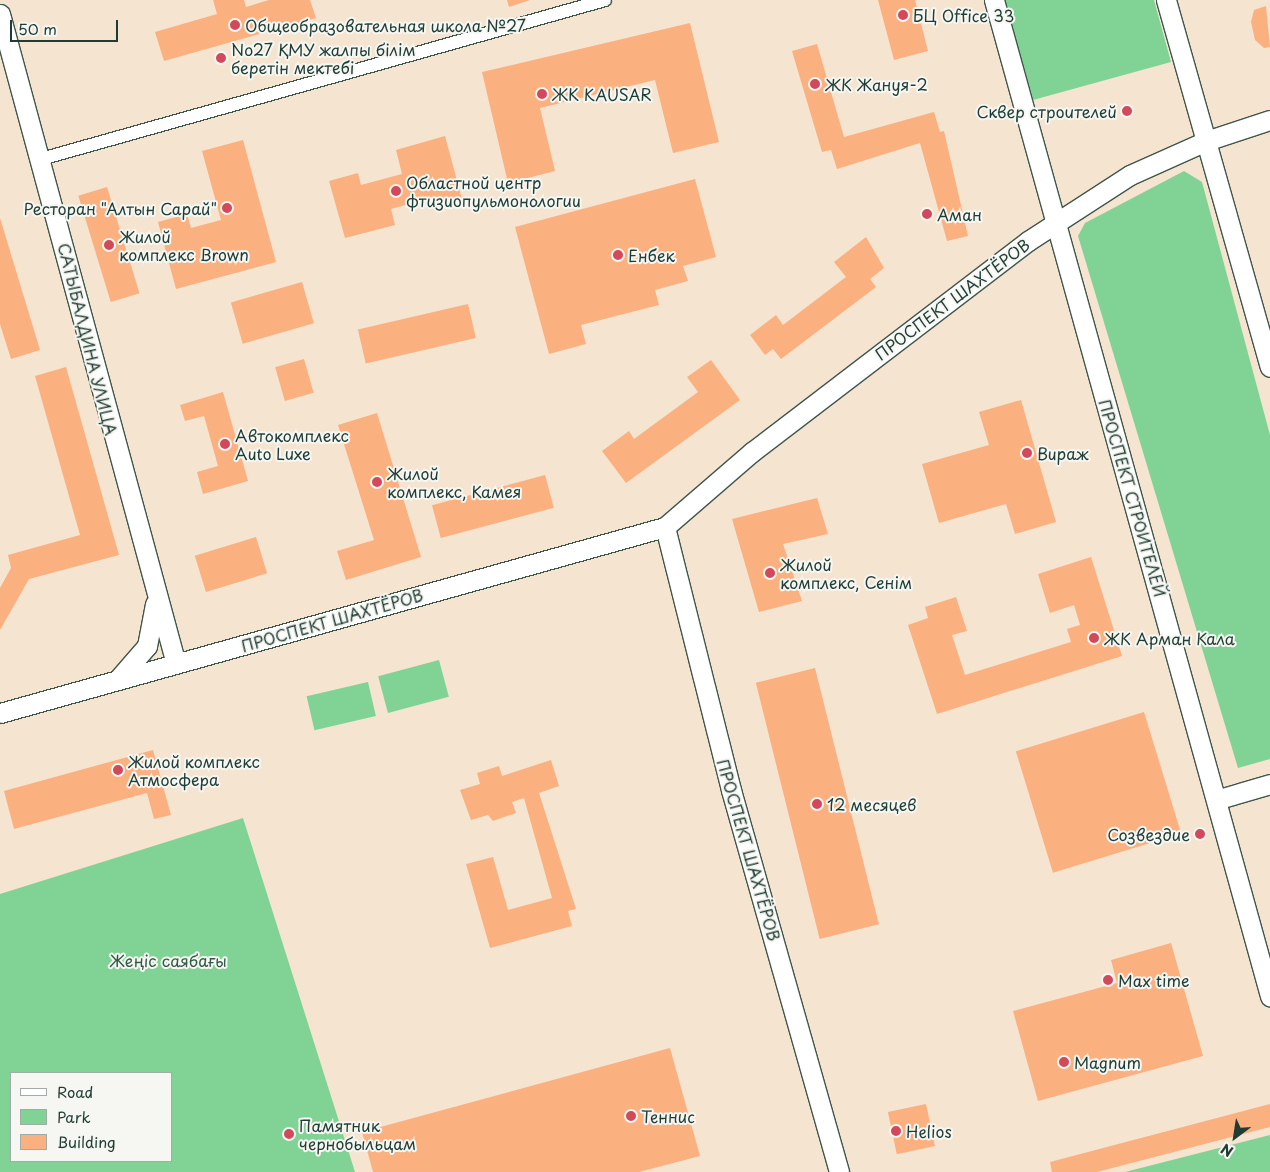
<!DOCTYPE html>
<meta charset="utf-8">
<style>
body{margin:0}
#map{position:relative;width:1270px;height:1172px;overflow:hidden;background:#f5e4d0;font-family:"Playpen Sans",sans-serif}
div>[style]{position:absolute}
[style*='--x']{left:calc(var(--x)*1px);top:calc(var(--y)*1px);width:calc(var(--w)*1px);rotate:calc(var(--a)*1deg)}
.green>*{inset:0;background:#80d395;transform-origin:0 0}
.building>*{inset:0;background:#fbb080;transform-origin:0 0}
.roads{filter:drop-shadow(1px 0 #3f564b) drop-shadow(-1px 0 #3f564b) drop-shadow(0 1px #3f564b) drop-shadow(0 -1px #3f564b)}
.street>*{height:12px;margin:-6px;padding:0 6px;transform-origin:6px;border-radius:6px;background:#fff}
.secondary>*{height:19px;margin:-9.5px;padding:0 9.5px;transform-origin:9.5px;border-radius:9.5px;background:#fff}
.dots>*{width:14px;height:14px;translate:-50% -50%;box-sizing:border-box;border:2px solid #f6f6f2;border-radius:50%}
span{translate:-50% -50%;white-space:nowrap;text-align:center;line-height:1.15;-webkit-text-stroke:4px #f6f6f2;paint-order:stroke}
.poi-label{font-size:16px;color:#1f3d34}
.left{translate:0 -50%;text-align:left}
.right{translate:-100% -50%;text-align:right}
.street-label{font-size:16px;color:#1f3d34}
.park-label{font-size:16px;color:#325b47}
.legend{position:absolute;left:10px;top:1072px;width:162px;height:90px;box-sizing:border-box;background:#f6f6f2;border:1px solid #a0aca6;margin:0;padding:6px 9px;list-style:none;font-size:15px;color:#1f3d34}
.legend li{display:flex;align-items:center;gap:10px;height:25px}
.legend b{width:25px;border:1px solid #a0aca6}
.north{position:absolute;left:1210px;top:1112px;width:50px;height:50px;-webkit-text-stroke:4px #f6f6f2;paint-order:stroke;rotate:211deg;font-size:14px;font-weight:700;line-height:20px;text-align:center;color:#1f3d34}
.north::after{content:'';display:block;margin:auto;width:18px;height:22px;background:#1f3d34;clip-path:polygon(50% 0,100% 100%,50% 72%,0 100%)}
.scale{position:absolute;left:10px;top:20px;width:108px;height:22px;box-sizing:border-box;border:2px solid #1f3d34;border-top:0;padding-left:6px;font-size:15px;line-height:18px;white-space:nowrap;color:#1f3d34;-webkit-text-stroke:4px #f6f6f2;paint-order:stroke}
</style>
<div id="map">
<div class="green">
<div style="clip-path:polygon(1005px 0,1154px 0,1171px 62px,1033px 100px)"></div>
<div style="clip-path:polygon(1184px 171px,1202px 182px,1270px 435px,1270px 759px,1238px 768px,1078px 236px,1085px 223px)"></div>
<div style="left:439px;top:660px;width:38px;height:63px;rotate:75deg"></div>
<div style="left:368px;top:682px;width:35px;height:63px;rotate:77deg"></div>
<div style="clip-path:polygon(evenodd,243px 818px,355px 1172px,0 1172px,0 894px,243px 818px,11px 1073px,171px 1073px,171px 1161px,11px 1161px,11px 1073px)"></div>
<div style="clip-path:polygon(1270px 1135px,1270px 1172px,1125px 1172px)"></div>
</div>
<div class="building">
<div style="clip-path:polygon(213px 0,244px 0,246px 7px,269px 0,310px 0,316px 18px,164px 61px,155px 32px,217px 14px)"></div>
<div style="clip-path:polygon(507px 0,530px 0,509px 7px)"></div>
<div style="clip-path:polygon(878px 0,915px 0,928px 51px,894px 60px)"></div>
<div style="clip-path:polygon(1266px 6px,1270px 47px,1264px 48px,1255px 40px,1251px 22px,1254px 10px)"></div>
<div style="clip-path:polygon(690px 23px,719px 142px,673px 153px,655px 80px,540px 108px,555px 171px,508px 183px,482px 72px)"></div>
<div style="clip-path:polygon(817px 44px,844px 137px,934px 112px,940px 132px,944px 131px,968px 236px,947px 241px,920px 143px,837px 169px,831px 150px,822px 152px,792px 51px)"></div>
<div style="clip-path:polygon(445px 136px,462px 199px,436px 206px,434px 197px,391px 209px,395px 225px,345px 238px,329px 181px,358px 173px,361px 185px,402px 174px,396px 150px)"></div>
<div style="clip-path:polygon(243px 140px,276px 262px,176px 289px,158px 222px,187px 214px,191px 228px,221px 220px,202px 151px)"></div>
<div style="clip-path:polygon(695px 179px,716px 257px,683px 266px,688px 281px,655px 290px,659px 305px,581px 325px,586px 344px,549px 354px,515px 227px)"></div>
<div style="left:107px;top:187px;width:111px;height:30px;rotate:73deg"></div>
<div style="clip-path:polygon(0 218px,40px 350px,11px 359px,0 324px)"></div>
<div style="clip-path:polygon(866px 237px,884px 268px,870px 279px,876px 287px,781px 359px,773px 349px,765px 355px,750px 335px,776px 315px,783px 325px,846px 277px,834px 262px)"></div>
<div style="left:302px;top:282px;width:43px;height:74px;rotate:74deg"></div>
<div style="left:468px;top:304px;width:35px;height:113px;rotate:77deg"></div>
<div style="left:304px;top:359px;width:35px;height:30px;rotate:74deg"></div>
<div style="clip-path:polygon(711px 360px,740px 400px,626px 483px,602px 451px,629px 431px,634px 439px,698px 392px,687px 377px)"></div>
<div style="clip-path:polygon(66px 367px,119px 555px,29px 579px,0 630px,0 588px,11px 568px,8px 555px,80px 535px,35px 376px)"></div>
<div style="clip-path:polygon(223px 392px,248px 481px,203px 494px,197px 472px,218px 466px,204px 416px,185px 421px,180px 405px)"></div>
<div style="clip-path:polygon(1021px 400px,1056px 522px,1015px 534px,1006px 504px,939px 523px,922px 464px,989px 445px,979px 412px)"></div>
<div style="clip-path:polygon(377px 413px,421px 557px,346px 580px,337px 551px,374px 540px,338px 425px)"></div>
<div style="left:545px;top:475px;width:34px;height:117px;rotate:75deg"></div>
<div style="clip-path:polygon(817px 498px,828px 534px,783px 544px,802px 601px,759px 612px,732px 519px)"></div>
<div style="left:256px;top:537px;width:38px;height:64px;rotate:73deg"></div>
<div style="clip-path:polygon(1091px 557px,1122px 656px,937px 714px,908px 625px,928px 618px,925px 607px,956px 597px,967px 631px,952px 635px,965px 675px,1071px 642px,1067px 629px,1080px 625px,1074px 605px,1050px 613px,1038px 574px)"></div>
<div style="left:815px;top:668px;width:264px;height:61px;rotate:76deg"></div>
<div style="left:1144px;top:712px;width:127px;height:134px;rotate:73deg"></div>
<div style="clip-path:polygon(153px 750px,171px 815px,154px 819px,147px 793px,14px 829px,4px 791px)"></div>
<div style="clip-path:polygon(551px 760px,559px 786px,539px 793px,576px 909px,568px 911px,572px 926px,490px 948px,466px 864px,493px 857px,508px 910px,552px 898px,524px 798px,512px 802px,516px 813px,493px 821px,488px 815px,471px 820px,460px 790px,480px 784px,477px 773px,499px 766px,502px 776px)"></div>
<div style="clip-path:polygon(1171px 943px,1203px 1056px,1038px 1101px,1013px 1011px,1117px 983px,1111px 960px)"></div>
<div style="clip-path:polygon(670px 1048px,700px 1156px,639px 1172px,373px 1172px,362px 1132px)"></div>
<div style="left:926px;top:1104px;width:43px;height:39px;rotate:78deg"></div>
<div style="clip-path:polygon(1270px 1104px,1270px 1127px,1097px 1172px,1052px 1172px,1050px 1162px)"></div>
</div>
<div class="roads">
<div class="street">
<div style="--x:41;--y:159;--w:586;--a:-15.74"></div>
</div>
<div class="secondary">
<div style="--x:994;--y:0;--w:1034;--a:74.51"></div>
<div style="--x:1166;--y:0;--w:381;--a:74.2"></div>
<div style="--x:0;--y:14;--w:673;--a:74.85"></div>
<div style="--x:665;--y:527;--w:271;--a:75.9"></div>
<div style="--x:731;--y:790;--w:397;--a:74.2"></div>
<div style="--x:120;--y:677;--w:41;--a:-48.9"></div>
<div style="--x:147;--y:646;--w:43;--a:-79.2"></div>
<div style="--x:0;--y:713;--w:691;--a:-15.63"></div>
<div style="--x:665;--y:527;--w:115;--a:-40.8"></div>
<div style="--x:752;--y:452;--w:347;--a:-37.4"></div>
<div style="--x:1028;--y:241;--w:121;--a:-32.9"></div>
<div style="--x:1130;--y:175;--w:83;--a:-24.1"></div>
<div style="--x:1206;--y:141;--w:67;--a:-18.2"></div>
<div style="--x:1219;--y:799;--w:53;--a:-16.4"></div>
</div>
</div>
<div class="dots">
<div style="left:903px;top:15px;background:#d1495b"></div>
<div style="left:235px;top:25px;background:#d1495b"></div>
<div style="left:221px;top:58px;background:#d1495b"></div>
<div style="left:815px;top:84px;background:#d1495b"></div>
<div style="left:542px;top:94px;background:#d1495b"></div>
<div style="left:1127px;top:111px;background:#d1495b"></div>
<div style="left:396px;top:191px;background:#d1495b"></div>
<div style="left:227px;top:208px;background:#d1495b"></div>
<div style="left:927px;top:214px;background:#d1495b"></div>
<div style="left:109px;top:245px;background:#d1495b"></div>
<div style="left:618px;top:255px;background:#d1495b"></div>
<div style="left:225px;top:444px;background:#d1495b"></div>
<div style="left:1027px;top:453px;background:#d1495b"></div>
<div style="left:377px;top:482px;background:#d1495b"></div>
<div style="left:770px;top:573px;background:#d1495b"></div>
<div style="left:1094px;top:638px;background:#d1495b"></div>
<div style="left:118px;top:770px;background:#d1495b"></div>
<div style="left:817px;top:804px;background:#d1495b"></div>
<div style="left:1200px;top:834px;background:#d1495b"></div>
<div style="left:1108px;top:980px;background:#d1495b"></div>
<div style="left:1064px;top:1062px;background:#d1495b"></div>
<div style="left:631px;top:1116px;background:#d1495b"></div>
<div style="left:896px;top:1131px;background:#d1495b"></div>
<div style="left:289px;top:1134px;background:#d1495b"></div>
</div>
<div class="poi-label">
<span class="left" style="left:913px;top:15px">БЦ Office 33</span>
<span class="left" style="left:245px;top:25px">Общеобразовательная школа №27</span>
<span class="left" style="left:231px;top:58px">No27 ҚМУ жалпы білім<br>беретін мектебі</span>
<span class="left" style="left:825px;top:84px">ЖК Жануя-2</span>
<span class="left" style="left:552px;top:94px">ЖК KAUSAR</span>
<span class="right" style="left:1117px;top:111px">Сквер строителей</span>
<span class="left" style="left:406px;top:191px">Областной центр<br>фтизиопульмонологии</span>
<span class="right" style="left:217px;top:208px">Ресторан "Алтын Сарай"</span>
<span class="left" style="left:937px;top:214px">Аман</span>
<span class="left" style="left:119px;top:245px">Жилой<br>комплекс Brown</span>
<span class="left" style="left:628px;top:255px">Енбек</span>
<span class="left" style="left:235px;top:444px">Автокомплекс<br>Auto Luxe</span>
<span class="left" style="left:1037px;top:453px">Вираж</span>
<span class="left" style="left:387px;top:482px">Жилой<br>комплекс, Камея</span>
<span class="left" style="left:780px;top:573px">Жилой<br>комплекс, Сенiм</span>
<span class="left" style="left:1104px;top:638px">ЖК Арман Кала</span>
<span class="left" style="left:128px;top:770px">Жилой комплекс<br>Атмосфера</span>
<span class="left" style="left:827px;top:804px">12 месяцев</span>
<span class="right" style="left:1190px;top:834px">Созвездие</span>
<span class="left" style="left:1118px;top:980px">Max time</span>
<span class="left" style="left:1074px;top:1062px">Magnum</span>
<span class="left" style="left:641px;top:1116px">Теннис</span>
<span class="left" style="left:299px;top:1134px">Памятник<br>чернобыльцам</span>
<span class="left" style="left:906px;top:1131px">Helios</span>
</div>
<div class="street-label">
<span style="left:952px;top:299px;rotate:-37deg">ПРОСПЕКТ ШАХТЁРОВ</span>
<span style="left:88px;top:339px;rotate:76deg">САТЫБАЛДИНА УЛИЦА</span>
<span style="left:1133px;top:498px;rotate:74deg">ПРОСПЕКТ СТРОИТЕЛЕЙ</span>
<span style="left:332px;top:620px;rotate:-16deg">ПРОСПЕКТ ШАХТЁРОВ</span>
<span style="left:749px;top:850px;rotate:74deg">ПРОСПЕКТ ШАХТЁРОВ</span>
</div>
<div class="park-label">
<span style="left:168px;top:960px">Жеңіс саябағы</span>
</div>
<ul class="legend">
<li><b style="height:6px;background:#fff"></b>Road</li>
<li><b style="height:14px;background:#80d395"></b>Park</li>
<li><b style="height:14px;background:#fbb080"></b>Building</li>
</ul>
<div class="north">N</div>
<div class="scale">50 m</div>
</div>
